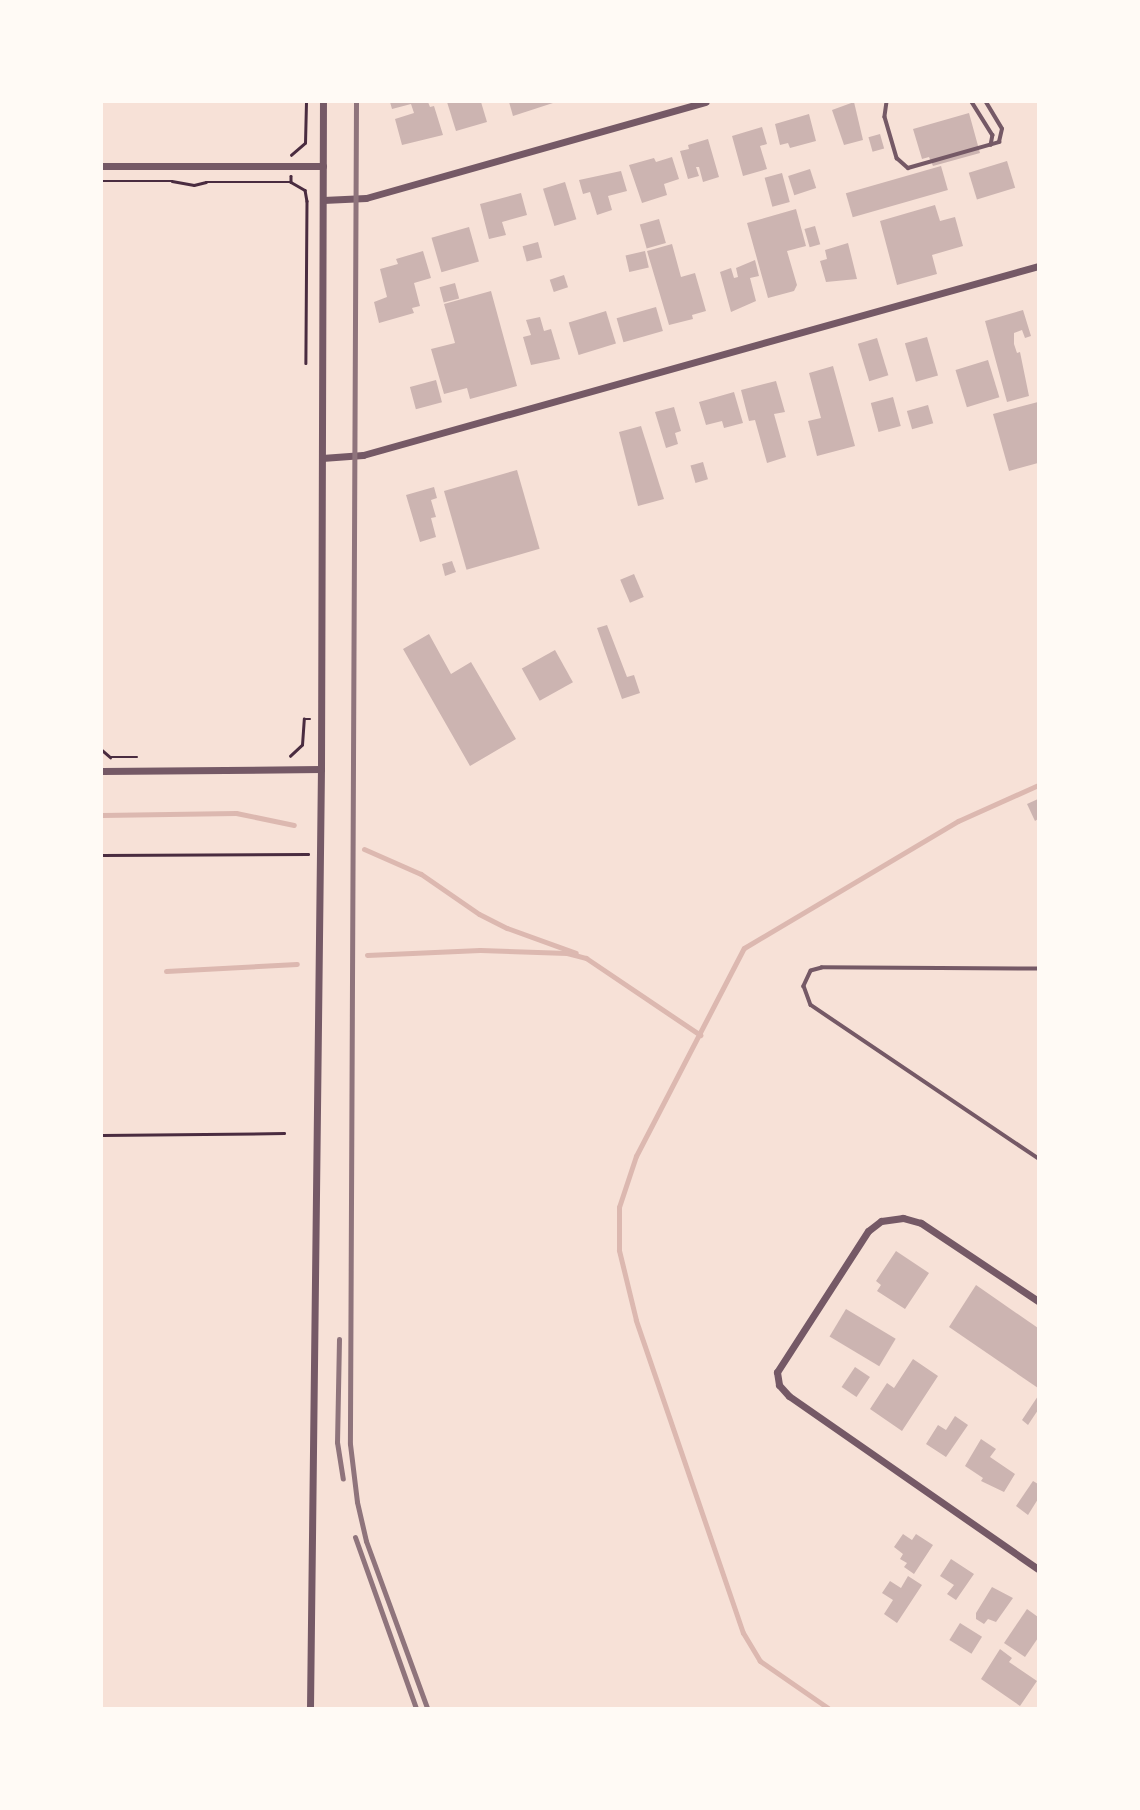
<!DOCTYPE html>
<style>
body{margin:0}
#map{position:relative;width:1140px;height:1810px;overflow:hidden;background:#f7e1d7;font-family:Manrope,sans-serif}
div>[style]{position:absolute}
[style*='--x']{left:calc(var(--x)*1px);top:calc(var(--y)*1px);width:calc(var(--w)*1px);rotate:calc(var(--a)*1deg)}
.stream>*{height:5px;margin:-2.5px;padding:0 2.5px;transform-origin:2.5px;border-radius:2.5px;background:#dcb8b0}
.building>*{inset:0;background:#ccb4b1;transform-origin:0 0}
.path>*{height:2.5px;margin:-1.25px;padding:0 1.25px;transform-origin:1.25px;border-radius:1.25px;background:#4a2c40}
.service>*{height:3.5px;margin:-1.75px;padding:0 1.75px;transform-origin:1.75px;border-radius:1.75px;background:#755966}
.minor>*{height:7px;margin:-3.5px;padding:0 3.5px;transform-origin:3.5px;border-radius:3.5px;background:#755966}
.rail>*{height:5px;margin:-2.5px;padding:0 2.5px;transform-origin:2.5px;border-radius:2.5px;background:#8f747c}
span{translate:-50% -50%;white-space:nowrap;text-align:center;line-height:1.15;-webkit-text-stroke:6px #fffaf5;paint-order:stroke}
.frame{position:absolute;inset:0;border:103px solid #fffaf5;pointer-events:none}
</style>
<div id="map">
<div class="stream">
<div style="--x:102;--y:815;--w:134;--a:-0.9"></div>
<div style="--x:236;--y:813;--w:59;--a:11.7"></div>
<div style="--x:364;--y:849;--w:62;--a:23.7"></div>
<div style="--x:421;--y:874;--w:70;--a:34.6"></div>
<div style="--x:479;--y:914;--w:31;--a:27"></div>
<div style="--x:507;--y:928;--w:73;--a:19.9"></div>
<div style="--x:367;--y:955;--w:113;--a:-2.5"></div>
<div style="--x:480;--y:950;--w:87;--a:2"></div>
<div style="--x:567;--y:953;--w:20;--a:15"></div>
<div style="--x:586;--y:958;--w:138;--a:34"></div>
<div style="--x:166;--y:971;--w:131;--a:-3.1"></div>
<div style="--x:828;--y:1708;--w:83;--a:-145.3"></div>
<div style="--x:760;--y:1661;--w:33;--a:-121"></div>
<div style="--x:743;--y:1633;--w:331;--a:-108.9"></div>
<div style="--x:636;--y:1320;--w:72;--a:-103.7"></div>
<div style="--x:619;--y:1250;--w:43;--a:-90"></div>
<div style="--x:619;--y:1207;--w:54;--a:-71.6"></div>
<div style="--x:636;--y:1156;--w:234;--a:-62.6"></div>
<div style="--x:744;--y:948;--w:249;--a:-30.7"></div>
<div style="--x:958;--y:821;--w:88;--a:-24.2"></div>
</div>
<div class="building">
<div style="clip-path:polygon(390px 102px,428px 102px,430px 107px,434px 106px,443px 135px,402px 145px,395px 119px,414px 113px,411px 104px,392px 109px)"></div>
<div style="clip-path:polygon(447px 102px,481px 102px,487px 122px,456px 131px)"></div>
<div style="clip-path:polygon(509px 102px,556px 102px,513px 116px)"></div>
<div style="clip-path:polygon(854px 102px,863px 140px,844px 145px,832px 110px)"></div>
<div style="clip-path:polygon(969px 113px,980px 153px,933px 166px,929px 157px,922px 159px,913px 129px)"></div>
<div style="clip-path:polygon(809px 114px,816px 141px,790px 148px,788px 143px,780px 145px,775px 124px)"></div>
<div style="clip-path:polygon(762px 127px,767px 144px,760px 146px,767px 169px,743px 176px,732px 136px)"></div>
<div style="left:880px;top:134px;width:15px;height:12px;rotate:74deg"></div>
<div style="clip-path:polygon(708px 139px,719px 177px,703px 182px,699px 167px,696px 167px,699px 176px,688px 179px,680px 151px,689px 149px,688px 145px)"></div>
<div style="clip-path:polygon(672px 157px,679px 179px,664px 184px,667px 195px,642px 203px,629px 165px,654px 158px,656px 162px)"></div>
<div style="left:1007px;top:161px;width:28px;height:40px;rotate:73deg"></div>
<div style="left:941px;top:166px;width:25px;height:99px;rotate:74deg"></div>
<div style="left:810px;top:169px;width:20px;height:23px;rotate:72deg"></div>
<div style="clip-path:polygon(621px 171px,627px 191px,608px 196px,612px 210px,597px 215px,590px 192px,583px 194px,579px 180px)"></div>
<div style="left:782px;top:173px;width:30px;height:18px;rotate:75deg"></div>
<div style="left:565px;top:182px;width:39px;height:23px;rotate:73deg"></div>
<div style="clip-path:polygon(521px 193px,527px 215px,502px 222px,506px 235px,489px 239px,480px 204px)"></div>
<div style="clip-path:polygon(935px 205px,940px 221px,955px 217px,963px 246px,932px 255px,937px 274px,897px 285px,880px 221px)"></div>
<div style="clip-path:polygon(796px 209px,806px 246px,787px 251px,797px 285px,794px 291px,768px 298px,747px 223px)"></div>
<div style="left:659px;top:219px;width:25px;height:20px;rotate:74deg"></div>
<div style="left:815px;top:226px;width:19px;height:11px;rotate:74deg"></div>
<div style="left:469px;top:227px;width:36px;height:39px;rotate:74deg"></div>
<div style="left:538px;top:242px;width:16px;height:16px;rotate:75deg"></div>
<div style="clip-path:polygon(848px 243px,857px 279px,826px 282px,820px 261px,827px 259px,825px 250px)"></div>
<div style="clip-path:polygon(672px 244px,681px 277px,695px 273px,706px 311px,692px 315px,693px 319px,669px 325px,647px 251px)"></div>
<div style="clip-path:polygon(423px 251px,431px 278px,414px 283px,420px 306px,412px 308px,414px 313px,379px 323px,374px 302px,387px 297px,380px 269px,398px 264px,396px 259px)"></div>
<div style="left:645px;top:251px;width:17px;height:20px;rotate:77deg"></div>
<div style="clip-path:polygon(755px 260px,759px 276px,750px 278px,756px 301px,731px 312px,720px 272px,731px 268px,734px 278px,738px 277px,736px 268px)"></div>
<div style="left:564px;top:275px;width:13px;height:15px;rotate:72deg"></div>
<div style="left:455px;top:283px;width:16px;height:16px;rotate:75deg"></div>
<div style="clip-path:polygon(491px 291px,517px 386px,470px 399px,467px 388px,444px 394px,431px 349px,455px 343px,444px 304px)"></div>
<div style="left:656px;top:307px;width:25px;height:41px;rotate:74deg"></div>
<div style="clip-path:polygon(1023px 310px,1031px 336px,1025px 338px,1022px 330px,1014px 333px,1014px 344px,1017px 353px,1020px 352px,1029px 396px,1007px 402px,985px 321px)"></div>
<div style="left:606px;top:311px;width:34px;height:39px;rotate:73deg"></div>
<div style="clip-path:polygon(540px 317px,544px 331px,551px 329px,560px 359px,531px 365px,523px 337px,531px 335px,526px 320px)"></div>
<div style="left:927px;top:337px;width:40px;height:23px;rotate:74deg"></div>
<div style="left:877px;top:338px;width:39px;height:20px;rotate:73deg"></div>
<div style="left:988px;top:360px;width:39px;height:34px;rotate:73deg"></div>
<div style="clip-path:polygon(833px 366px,855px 446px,817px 456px,808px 421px,821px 418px,809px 373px)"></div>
<div style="left:436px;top:380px;width:23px;height:27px;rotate:75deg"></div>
<div style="clip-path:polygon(776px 381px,785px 412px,774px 414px,786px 457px,767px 463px,755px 420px,749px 421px,741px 390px)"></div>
<div style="clip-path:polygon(734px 392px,743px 423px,724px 428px,722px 421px,706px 425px,699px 402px)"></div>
<div style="left:893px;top:397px;width:30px;height:23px;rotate:75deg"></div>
<div style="clip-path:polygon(1038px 402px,1038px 463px,1009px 471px,993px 414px)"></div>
<div style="left:928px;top:405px;width:19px;height:22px;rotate:74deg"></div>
<div style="clip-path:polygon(674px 407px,681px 431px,675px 433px,678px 444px,666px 448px,655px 412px)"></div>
<div style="clip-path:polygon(641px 426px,664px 499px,638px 506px,619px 432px)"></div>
<div style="left:703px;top:462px;width:18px;height:13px;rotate:74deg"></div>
<div style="left:517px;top:470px;width:82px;height:76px;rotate:74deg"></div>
<div style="clip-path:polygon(434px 487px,437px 498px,431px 500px,436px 517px,431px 518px,436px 537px,420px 542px,406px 495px)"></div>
<div style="clip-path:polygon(452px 561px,456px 572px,445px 576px,442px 564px)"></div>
<div style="left:634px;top:574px;width:25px;height:15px;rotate:67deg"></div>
<div style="clip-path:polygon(607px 625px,627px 677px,634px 675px,640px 693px,622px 699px,597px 628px)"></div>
<div style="clip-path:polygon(429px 634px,451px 674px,471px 662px,516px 739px,470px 766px,403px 649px)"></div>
<div style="left:555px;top:650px;width:37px;height:38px;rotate:61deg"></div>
<div style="clip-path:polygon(1038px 799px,1038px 819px,1035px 821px,1027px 804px)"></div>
<div style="clip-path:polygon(896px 1251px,929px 1273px,905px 1309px,877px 1291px,881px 1285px,876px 1281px)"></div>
<div style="clip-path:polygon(976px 1285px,1038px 1328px,1038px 1388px,949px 1327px)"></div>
<div style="left:846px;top:1309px;width:58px;height:32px;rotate:31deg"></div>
<div style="clip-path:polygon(913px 1359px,938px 1376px,902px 1431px,870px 1409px,887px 1383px,894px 1388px)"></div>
<div style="left:855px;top:1367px;width:18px;height:24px;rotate:34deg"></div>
<div style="clip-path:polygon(1038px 1396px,1038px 1410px,1028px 1425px,1022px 1420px)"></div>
<div style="clip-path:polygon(955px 1416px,968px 1425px,946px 1457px,926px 1444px,938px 1425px,946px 1430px)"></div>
<div style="clip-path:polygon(981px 1439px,996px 1449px,990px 1457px,1015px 1474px,1004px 1492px,981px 1481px,983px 1478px,965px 1466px)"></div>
<div style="clip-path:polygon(1033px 1481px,1038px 1484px,1038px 1499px,1028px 1515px,1016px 1506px)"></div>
<div style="clip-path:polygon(903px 1534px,912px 1540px,916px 1534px,933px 1545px,914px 1574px,904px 1567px,907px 1563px,900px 1559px,903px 1554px,894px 1547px)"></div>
<div style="clip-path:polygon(951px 1559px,974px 1574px,956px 1600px,947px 1594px,954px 1585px,940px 1576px)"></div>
<div style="clip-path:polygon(908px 1576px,922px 1585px,897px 1623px,884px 1614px,893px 1600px,882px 1593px,890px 1581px,901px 1588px)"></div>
<div style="clip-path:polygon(992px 1587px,1013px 1598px,996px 1622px,988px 1619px,984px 1624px,976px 1619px,976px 1613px)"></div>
<div style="clip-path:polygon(1027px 1609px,1038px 1617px,1038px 1638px,1025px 1657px,1004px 1643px)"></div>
<div style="left:960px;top:1623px;width:26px;height:20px;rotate:32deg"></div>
<div style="clip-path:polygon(1000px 1649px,1012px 1658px,1009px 1662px,1037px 1681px,1020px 1706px,981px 1679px)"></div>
</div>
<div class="path">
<div style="--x:291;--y:155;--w:18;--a:-41"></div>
<div style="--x:305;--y:143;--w:41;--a:-88.6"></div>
<div style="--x:291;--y:176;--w:6;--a:90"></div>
<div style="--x:291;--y:182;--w:16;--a:30"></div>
<div style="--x:305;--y:190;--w:11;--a:80"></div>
<div style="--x:307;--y:201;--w:162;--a:90.4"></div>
<div style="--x:102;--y:181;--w:70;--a:0"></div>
<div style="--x:172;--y:181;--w:22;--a:10"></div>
<div style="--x:194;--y:185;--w:12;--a:-14"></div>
<div style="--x:206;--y:182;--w:85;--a:0"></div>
<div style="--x:102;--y:750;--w:11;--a:41"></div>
<div style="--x:110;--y:757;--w:27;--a:0"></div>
<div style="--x:290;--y:756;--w:16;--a:-43"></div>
<div style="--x:302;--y:745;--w:26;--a:-86"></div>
<div style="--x:304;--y:719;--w:6;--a:0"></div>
<div style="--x:102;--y:855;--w:206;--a:-0.3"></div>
<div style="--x:102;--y:1135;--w:182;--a:-0.6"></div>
</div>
<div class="service">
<div style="--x:887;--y:102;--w:15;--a:98"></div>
<div style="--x:885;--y:117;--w:43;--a:73.7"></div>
<div style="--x:897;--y:158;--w:15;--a:42"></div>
<div style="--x:908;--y:168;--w:95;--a:-15.9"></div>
<div style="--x:999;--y:142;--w:13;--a:-77"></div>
<div style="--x:1002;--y:129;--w:31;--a:-121"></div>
<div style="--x:972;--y:102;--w:39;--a:58"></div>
<div style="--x:993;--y:135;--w:10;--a:101"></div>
<div style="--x:1038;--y:969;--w:216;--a:-179.7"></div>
<div style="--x:822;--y:968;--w:11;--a:165"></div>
<div style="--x:811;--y:971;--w:17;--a:115"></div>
<div style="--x:804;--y:986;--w:20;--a:70"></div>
<div style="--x:811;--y:1005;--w:274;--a:34"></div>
</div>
<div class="minor">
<div style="--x:102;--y:166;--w:221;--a:0"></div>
<div style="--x:323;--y:200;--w:43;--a:-2.7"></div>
<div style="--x:366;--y:198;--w:353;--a:-15.8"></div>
<div style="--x:322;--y:458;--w:41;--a:-4.2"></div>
<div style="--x:363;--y:455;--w:701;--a:-15.64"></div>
<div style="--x:102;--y:771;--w:219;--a:-0.5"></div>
<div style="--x:1038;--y:1301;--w:141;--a:-146.3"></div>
<div style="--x:921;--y:1223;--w:19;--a:-164"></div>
<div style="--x:903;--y:1218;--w:22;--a:172"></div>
<div style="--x:881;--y:1221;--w:16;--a:142"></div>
<div style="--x:868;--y:1231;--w:168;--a:122.8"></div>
<div style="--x:777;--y:1372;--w:13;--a:81"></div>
<div style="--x:779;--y:1385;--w:15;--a:48"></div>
<div style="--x:789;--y:1396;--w:303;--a:34.8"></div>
<div style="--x:310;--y:1708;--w:939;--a:-89.33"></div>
<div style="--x:321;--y:769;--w:667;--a:-89.83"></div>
</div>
<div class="rail">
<div style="--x:356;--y:102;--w:1342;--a:90.26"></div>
<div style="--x:350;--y:1444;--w:58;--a:83.1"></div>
<div style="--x:357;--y:1502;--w:40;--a:77"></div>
<div style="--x:366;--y:1541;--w:178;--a:69.9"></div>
<div style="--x:339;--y:1339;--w:103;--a:91.1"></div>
<div style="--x:337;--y:1442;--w:37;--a:81"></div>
<div style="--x:355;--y:1537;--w:182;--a:70.4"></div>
</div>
<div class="frame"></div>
</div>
